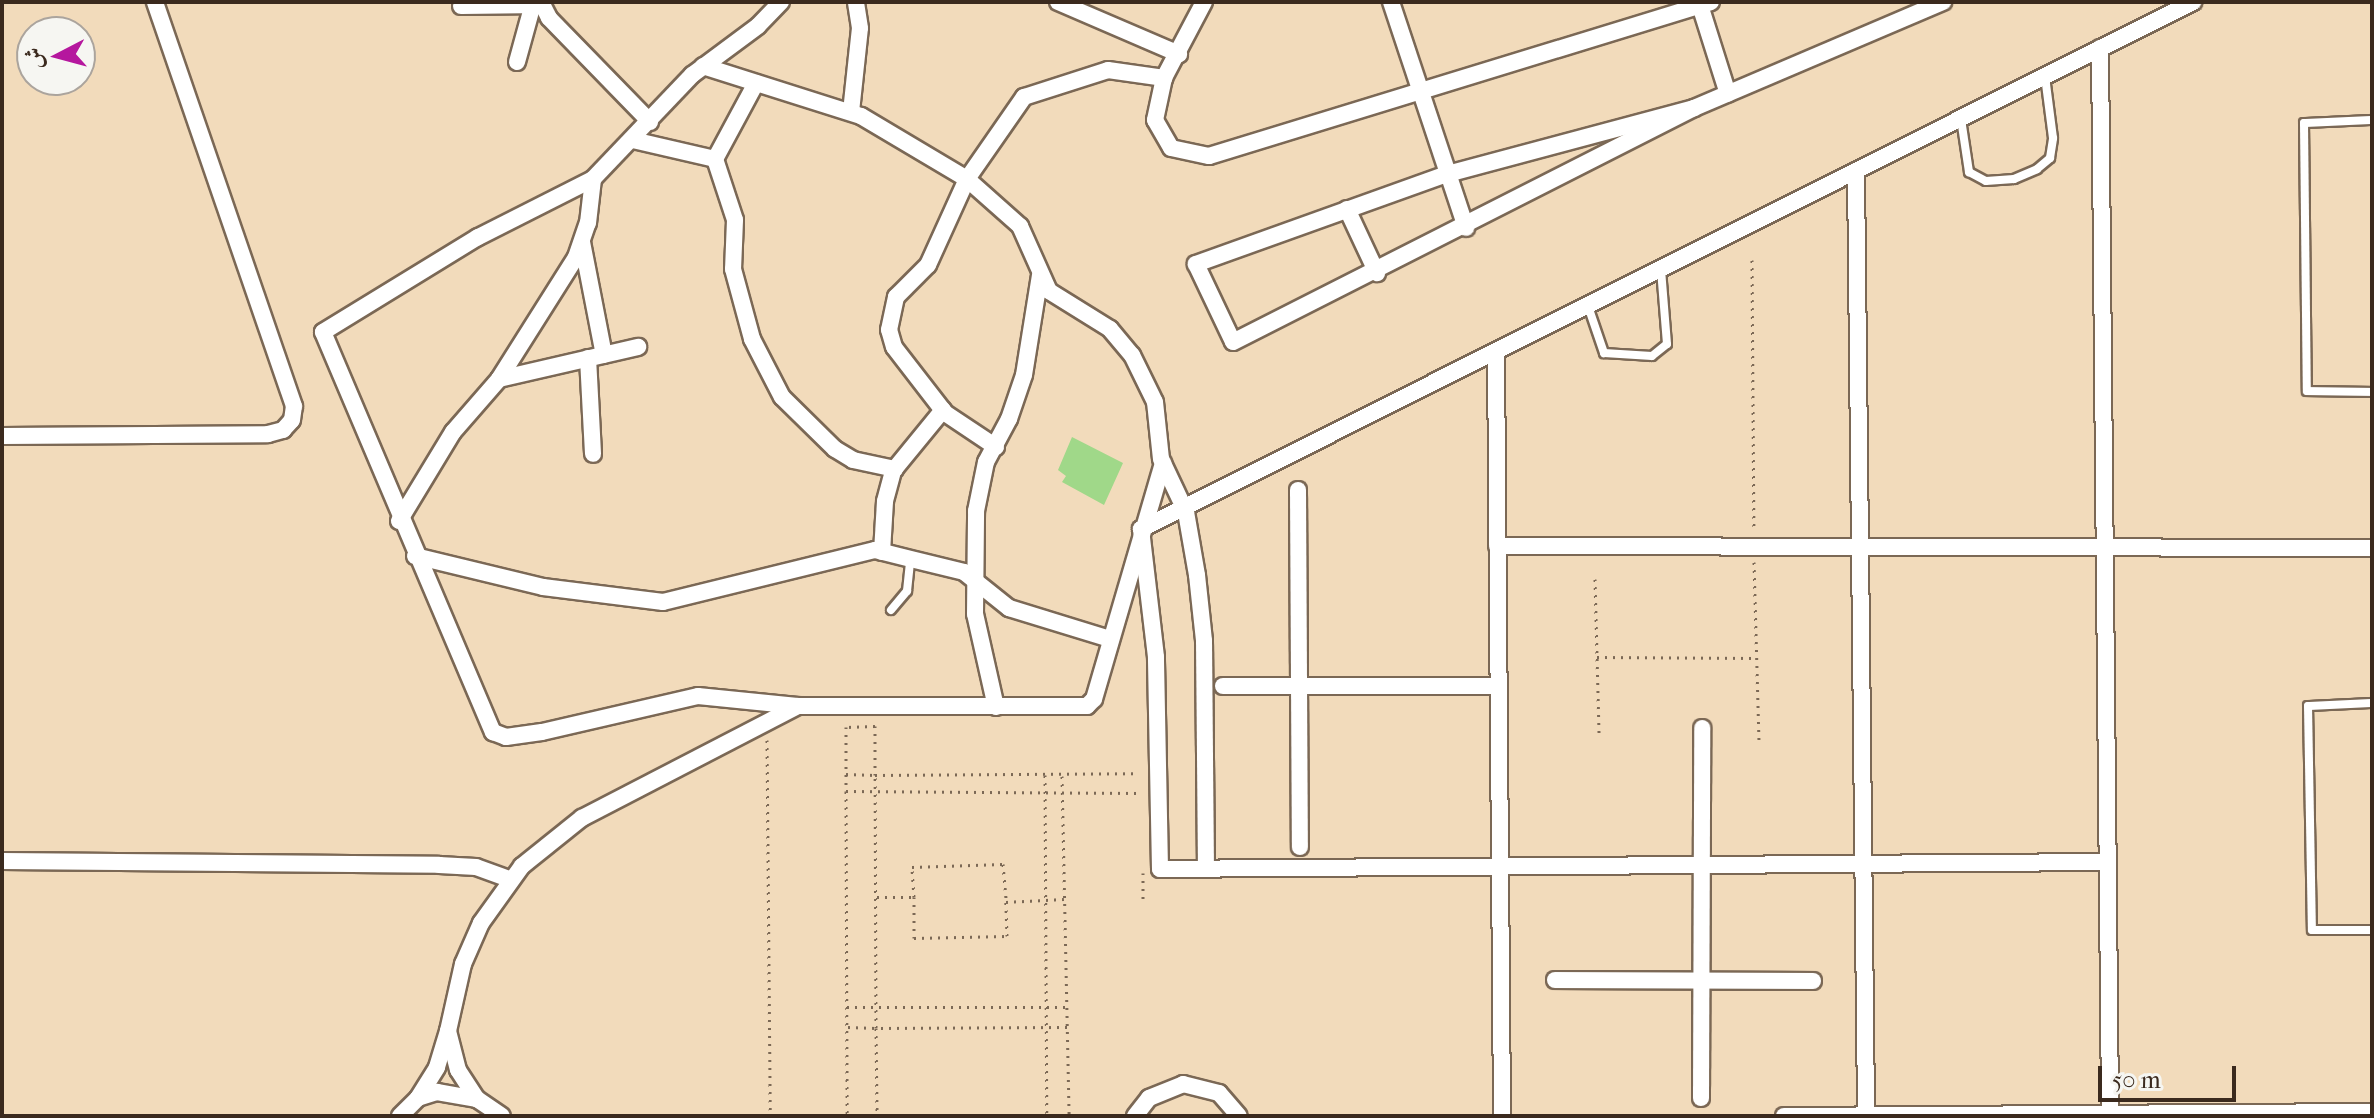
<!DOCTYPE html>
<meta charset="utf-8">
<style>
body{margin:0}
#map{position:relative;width:2374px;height:1118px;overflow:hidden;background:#f2dbbb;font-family:"IM FELL French Canon",Amiri,serif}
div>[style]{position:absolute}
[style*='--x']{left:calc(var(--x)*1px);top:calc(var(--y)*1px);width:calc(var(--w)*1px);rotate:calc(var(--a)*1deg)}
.green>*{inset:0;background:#a0d889}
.path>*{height:3px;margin-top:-1.5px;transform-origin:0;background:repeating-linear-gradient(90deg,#7b6855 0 2px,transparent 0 8px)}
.roads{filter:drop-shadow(2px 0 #7b6855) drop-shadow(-2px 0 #7b6855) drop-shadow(0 2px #7b6855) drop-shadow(0 -2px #7b6855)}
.service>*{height:8px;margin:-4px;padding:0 4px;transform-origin:4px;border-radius:4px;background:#fff}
.minor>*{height:16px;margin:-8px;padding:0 8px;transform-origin:8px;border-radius:8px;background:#fff}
span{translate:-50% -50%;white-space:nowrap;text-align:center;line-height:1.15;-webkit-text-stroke:8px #f6f6f2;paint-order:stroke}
.frame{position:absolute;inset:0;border:4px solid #3b2a1e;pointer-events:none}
.north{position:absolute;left:16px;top:16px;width:80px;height:80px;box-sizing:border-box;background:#f6f6f2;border:2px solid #aba49d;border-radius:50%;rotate:264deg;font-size:22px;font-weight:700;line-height:32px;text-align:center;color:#3b2a1e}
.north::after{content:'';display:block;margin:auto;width:28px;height:36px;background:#b5179e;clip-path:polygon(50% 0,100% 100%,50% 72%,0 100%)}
.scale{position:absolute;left:2098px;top:1066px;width:138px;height:36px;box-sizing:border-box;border:4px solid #3b2a1e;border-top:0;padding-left:10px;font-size:24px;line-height:28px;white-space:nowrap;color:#3b2a1e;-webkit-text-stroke:6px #f6f6f2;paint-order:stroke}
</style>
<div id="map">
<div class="green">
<div style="clip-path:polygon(1072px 437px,1123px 463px,1104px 505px,1062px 482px,1066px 476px,1058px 470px)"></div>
</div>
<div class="path">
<div style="--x:1752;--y:260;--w:270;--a:89.6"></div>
<div style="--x:1754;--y:562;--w:180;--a:88.4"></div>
<div style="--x:1595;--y:579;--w:157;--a:88.5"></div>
<div style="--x:1597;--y:657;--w:159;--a:0.4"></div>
<div style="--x:767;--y:740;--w:376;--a:89.5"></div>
<div style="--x:846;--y:774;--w:29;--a:2"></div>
<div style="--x:875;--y:775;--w:49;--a:-90"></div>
<div style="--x:875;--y:726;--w:29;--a:178"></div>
<div style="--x:846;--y:727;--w:64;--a:90"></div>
<div style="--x:846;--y:791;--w:325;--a:89.8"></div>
<div style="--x:1045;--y:775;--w:341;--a:89.7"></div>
<div style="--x:1062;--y:776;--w:340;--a:88.8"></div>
<div style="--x:846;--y:791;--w:295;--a:0.4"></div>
<div style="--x:1143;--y:873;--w:26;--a:90"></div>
<div style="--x:877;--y:897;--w:37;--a:0"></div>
<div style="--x:914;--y:897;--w:41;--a:90"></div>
<div style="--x:914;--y:938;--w:93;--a:-1.2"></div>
<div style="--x:1007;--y:936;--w:34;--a:-92"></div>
<div style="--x:1006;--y:902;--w:58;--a:-3"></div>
<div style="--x:914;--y:897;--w:30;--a:-94"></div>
<div style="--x:912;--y:867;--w:91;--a:-1.9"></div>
<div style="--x:1003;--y:864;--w:38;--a:85"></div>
<div style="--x:847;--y:1007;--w:219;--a:0"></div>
<div style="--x:848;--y:1027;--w:28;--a:2"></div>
<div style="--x:876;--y:1028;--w:88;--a:89.3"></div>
<div style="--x:1067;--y:1027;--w:191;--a:179.7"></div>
<div style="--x:876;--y:1028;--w:253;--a:-90.2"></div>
<div style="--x:875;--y:775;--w:264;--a:-0.4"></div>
</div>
<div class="roads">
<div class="service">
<div style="--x:1961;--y:119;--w:54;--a:81.4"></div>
<div style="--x:1969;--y:172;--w:19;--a:28"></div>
<div style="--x:1986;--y:181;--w:28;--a:-4"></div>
<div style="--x:2014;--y:179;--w:25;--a:-23"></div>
<div style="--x:2037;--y:169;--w:17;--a:-40"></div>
<div style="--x:2050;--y:158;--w:20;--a:-81"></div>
<div style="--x:2053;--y:138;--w:63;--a:-97.4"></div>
<div style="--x:2372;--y:120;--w:68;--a:177.5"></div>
<div style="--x:2304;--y:123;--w:268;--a:89.4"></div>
<div style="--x:2307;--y:391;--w:65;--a:0.9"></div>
<div style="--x:1588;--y:306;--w:50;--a:71.2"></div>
<div style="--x:1604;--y:353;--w:48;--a:3.6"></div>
<div style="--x:1652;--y:356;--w:19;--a:-39"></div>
<div style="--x:1667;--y:344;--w:75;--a:-94.6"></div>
<div style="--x:891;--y:610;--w:25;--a:-50"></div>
<div style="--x:907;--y:591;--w:30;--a:-84"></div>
<div style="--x:2372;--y:703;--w:64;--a:177.3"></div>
<div style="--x:2308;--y:706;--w:224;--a:89"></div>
<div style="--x:2312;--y:930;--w:60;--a:0"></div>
</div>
<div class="minor">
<div style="--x:541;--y:2;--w:18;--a:63"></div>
<div style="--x:549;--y:18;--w:145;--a:45.8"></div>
<div style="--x:781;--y:2;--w:33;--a:134"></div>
<div style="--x:758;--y:26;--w:82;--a:143.4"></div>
<div style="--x:692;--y:75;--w:144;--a:133.6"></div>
<div style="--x:593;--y:179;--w:129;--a:153.2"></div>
<div style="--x:478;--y:237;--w:182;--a:148.5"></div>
<div style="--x:323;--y:332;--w:435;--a:67"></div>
<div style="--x:493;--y:732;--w:14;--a:21"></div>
<div style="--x:506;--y:737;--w:36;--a:-8"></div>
<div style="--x:542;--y:732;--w:160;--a:-13"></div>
<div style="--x:698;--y:696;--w:100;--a:5.7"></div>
<div style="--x:798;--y:706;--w:289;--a:0"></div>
<div style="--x:1087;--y:706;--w:10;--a:-45"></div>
<div style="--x:1094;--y:699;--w:246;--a:-73.7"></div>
<div style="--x:1058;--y:2;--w:132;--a:23.3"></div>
<div style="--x:1204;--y:2;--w:86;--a:117.8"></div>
<div style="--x:1164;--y:78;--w:43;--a:102.1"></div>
<div style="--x:1155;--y:120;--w:32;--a:60"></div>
<div style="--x:1171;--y:148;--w:39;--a:12"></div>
<div style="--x:1209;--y:156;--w:525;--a:-17.05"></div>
<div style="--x:1391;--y:2;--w:238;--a:71.6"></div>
<div style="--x:1699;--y:2;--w:96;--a:72.5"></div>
<div style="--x:461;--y:6;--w:81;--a:-0.7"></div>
<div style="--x:2100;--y:48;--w:1068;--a:89.46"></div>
<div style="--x:517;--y:62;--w:60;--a:-74.6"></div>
<div style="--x:703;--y:66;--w:166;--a:17.6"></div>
<div style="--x:861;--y:116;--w:123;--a:30.7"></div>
<div style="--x:967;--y:179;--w:71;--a:41.6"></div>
<div style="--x:1020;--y:226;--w:71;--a:66"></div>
<div style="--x:1049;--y:291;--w:72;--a:31.9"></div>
<div style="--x:1110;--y:329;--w:34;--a:50"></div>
<div style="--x:1132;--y:355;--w:52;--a:63.9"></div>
<div style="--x:1155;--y:402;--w:57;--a:84"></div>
<div style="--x:1161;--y:459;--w:59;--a:64.7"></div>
<div style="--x:1186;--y:512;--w:64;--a:80.1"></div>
<div style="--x:1197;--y:575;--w:66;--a:83.9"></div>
<div style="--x:1204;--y:641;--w:227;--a:89.5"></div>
<div style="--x:756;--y:83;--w:86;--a:118.3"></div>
<div style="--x:715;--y:159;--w:64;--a:71.8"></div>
<div style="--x:735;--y:220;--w:49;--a:92.3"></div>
<div style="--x:733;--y:269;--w:73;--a:74.8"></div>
<div style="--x:752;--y:339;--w:65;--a:62.7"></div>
<div style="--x:782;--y:397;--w:74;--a:44.5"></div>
<div style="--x:835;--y:449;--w:21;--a:31"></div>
<div style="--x:853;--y:460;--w:43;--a:12.1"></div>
<div style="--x:1694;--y:108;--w:256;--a:165"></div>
<div style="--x:1447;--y:174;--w:267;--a:160.3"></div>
<div style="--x:1196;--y:264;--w:86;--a:64.6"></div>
<div style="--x:1233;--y:342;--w:517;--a:-26.91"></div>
<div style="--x:1694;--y:108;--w:271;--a:-23.1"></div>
<div style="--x:851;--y:112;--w:84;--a:-83.9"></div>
<div style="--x:860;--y:28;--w:26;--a:-99"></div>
<div style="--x:633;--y:140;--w:84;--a:13"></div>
<div style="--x:1856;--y:171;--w:944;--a:89.39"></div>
<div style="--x:1347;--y:209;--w:71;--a:64.9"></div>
<div style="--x:582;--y:242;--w:115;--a:79"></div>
<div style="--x:1496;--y:352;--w:764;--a:89.55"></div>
<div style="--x:588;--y:358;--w:96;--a:87"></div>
<div style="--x:499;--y:379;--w:143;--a:-13"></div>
<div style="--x:2;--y:436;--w:266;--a:-0.4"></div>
<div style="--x:268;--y:434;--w:16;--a:-15"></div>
<div style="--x:283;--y:430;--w:13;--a:-48"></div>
<div style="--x:292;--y:420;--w:14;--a:-82"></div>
<div style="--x:294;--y:406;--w:427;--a:-109"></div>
<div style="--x:996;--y:447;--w:61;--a:-146.3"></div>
<div style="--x:945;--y:413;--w:83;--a:-127.7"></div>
<div style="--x:894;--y:347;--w:18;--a:-106"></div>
<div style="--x:889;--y:330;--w:34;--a:-78"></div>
<div style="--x:896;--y:297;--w:45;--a:-45"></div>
<div style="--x:928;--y:265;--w:94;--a:-65.6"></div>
<div style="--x:967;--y:179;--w:100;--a:-55.2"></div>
<div style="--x:1024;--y:97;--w:88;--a:-17.8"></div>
<div style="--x:1108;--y:70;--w:57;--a:8.1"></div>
<div style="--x:1298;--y:490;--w:357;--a:89.7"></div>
<div style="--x:399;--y:521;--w:104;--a:-58.8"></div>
<div style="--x:453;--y:432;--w:70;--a:-49"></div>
<div style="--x:499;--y:379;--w:144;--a:-57.7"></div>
<div style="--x:576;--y:257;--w:36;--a:-71"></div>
<div style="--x:588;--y:223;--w:44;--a:-83.5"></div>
<div style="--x:1497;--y:546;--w:875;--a:0.13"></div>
<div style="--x:882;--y:552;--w:51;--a:-86.6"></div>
<div style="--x:885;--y:501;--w:31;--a:-75"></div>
<div style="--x:893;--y:471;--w:79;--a:-50.7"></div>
<div style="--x:415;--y:556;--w:132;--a:13.6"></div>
<div style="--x:543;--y:587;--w:121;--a:7.1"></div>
<div style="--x:663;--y:602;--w:218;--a:-13.8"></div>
<div style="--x:875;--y:550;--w:92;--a:13.9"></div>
<div style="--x:964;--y:572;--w:58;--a:38.7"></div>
<div style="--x:1009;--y:608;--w:106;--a:17.1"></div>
<div style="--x:1223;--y:686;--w:275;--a:0"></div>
<div style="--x:996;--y:707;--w:95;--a:-102.7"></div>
<div style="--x:975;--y:614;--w:103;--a:-89.4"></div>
<div style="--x:976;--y:511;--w:50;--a:-78.5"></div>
<div style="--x:986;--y:462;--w:49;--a:-61.9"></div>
<div style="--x:1009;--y:419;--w:46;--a:-71.2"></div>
<div style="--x:1024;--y:375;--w:101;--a:-80.9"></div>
<div style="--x:2;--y:861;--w:437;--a:0.5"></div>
<div style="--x:439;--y:865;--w:37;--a:3"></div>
<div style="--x:476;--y:867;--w:37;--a:20"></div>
<div style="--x:2108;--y:862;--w:948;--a:179.58"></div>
<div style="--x:1160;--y:869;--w:212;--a:-91.1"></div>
<div style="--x:1156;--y:657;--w:129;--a:-96.7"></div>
<div style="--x:1141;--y:529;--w:1177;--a:-26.61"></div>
<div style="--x:1555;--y:980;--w:258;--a:0.2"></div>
<div style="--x:448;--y:1031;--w:69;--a:-77.4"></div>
<div style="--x:463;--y:964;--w:45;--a:-66.3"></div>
<div style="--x:481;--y:923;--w:70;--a:-54.3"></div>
<div style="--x:522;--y:866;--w:77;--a:-38.7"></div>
<div style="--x:582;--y:818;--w:243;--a:-27.4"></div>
<div style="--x:418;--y:1098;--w:36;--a:-58"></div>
<div style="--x:437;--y:1067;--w:38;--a:-73"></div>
<div style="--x:448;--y:1031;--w:40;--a:75.6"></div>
<div style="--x:458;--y:1070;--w:35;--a:57"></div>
<div style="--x:1701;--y:1098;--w:370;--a:-89.8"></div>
<div style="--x:400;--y:1116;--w:25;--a:-45"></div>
<div style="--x:418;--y:1098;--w:20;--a:-18"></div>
<div style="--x:437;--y:1092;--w:41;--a:9.9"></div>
<div style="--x:477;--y:1099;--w:30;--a:34"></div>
<div style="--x:1135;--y:1116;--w:23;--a:-52"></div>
<div style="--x:1149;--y:1098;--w:37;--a:-22"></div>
<div style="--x:1183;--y:1084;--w:37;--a:14"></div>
<div style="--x:1219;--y:1093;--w:30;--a:49"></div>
<div style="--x:1784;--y:1116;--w:588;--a:-0.39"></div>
</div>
</div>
<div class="frame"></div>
<div class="north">ش</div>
<div class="scale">50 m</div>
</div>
